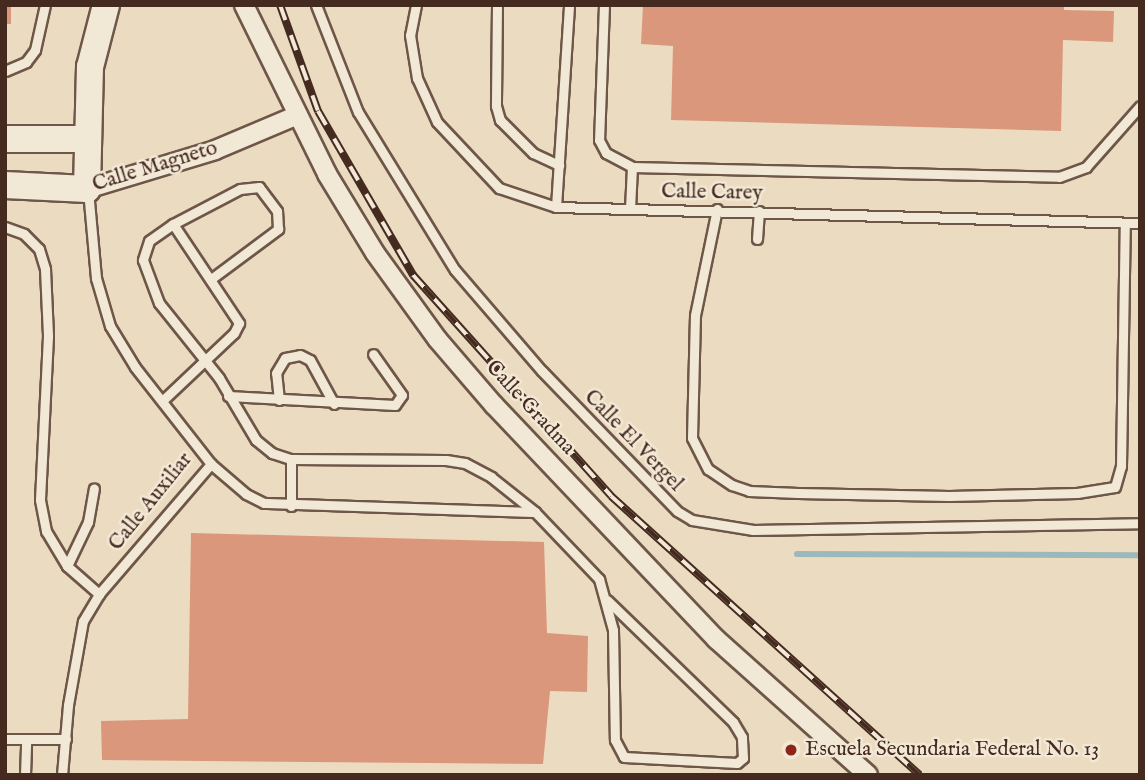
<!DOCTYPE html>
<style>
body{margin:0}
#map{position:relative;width:1145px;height:780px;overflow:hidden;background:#ebdbc0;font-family:"IM FELL English",serif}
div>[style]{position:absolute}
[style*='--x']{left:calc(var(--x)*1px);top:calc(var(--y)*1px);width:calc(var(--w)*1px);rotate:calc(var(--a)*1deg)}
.stream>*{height:6px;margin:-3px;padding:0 3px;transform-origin:3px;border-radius:3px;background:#9bb9ba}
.building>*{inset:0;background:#da977b;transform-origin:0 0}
.roads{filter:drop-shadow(2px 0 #6e5648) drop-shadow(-2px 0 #6e5648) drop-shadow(0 2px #6e5648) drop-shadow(0 -2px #6e5648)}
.service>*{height:9px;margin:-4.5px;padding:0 4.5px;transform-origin:4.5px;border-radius:4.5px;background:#f2e8d6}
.minor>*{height:18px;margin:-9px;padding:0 9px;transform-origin:9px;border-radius:9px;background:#f2e8d6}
.secondary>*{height:26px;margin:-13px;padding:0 13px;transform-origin:13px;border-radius:13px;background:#f2e8d6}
.rail>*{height:8px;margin-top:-4px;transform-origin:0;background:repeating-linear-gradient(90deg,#f2e8d6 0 16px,#452a20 0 32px);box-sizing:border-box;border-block:2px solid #452a20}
.dots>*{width:19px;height:19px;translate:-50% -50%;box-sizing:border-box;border:4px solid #f2e8d6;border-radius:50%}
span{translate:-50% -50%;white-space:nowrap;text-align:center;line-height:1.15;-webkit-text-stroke:5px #f2e8d6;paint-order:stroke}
.street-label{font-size:21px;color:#452a20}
.poi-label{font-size:21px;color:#452a20}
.left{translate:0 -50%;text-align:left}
.frame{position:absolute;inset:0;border:7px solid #452a20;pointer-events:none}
</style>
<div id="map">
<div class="stream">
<div style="--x:797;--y:554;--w:343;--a:0.2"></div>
</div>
<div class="building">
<div style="left:5px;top:5px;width:6px;height:19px"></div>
<div style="clip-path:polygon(643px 5px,1064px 5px,1064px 10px,1114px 11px,1113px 42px,1063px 40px,1061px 131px,671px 120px,673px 46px,641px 44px)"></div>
<div style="clip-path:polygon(191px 533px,544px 542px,547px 633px,588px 636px,587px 692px,550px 691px,543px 764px,102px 760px,101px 721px,188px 719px)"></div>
</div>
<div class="roads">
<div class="service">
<div style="--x:316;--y:5;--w:115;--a:68.6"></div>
<div style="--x:358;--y:112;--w:185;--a:58.5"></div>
<div style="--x:455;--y:270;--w:133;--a:49.3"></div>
<div style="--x:542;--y:371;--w:194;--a:46"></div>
<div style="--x:677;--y:511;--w:17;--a:31"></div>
<div style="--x:692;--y:520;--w:62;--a:9.3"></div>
<div style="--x:753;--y:530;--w:387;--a:-1"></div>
<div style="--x:416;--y:5;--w:31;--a:101"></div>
<div style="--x:410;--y:35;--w:44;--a:80.8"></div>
<div style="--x:417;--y:78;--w:48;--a:65.6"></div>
<div style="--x:437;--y:122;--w:91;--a:46.8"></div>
<div style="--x:499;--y:188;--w:60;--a:18.4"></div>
<div style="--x:556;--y:207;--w:584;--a:1.57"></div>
<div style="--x:497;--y:5;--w:101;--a:90.6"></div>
<div style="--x:496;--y:106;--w:15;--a:74"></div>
<div style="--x:500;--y:120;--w:47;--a:45"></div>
<div style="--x:533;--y:153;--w:29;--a:25"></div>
<div style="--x:604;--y:5;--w:135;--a:92.1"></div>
<div style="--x:599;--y:140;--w:15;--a:62"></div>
<div style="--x:606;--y:153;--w:30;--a:28"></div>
<div style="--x:5;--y:71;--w:23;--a:-23"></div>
<div style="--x:26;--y:62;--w:15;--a:-53"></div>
<div style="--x:35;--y:50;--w:46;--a:-77.5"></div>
<div style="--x:556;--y:207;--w:202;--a:-86.3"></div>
<div style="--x:630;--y:209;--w:42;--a:-87.3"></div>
<div style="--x:632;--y:167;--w:427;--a:1.3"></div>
<div style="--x:1059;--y:177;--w:29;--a:-20"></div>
<div style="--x:1086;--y:167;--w:81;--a:-48.5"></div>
<div style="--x:717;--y:209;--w:108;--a:101.7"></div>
<div style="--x:695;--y:315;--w:123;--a:91.4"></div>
<div style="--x:692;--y:438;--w:35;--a:63"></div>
<div style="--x:708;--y:469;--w:29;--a:34"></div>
<div style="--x:732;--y:485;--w:18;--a:19"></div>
<div style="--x:749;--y:491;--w:49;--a:2.3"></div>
<div style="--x:798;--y:493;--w:151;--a:1.1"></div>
<div style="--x:949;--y:496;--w:128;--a:-1.3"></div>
<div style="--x:1077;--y:493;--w:38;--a:-9"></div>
<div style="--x:1115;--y:487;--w:22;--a:-74"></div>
<div style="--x:1121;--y:466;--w:243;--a:-89.1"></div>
<div style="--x:5;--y:227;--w:20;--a:20"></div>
<div style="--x:24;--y:234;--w:21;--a:45"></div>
<div style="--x:39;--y:249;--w:21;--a:73"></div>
<div style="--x:45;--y:269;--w:67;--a:87.4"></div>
<div style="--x:48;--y:336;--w:164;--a:92.8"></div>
<div style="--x:40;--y:500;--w:32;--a:79"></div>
<div style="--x:46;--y:531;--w:41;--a:59"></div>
<div style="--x:67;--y:566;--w:43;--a:41.2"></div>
<div style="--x:757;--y:239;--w:28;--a:-86"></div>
<div style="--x:211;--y:279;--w:84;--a:-36.7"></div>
<div style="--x:278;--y:229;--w:18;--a:-93"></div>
<div style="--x:277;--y:211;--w:30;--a:-127"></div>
<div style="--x:259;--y:187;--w:19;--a:174"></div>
<div style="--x:240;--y:189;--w:76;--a:152.4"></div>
<div style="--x:173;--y:224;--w:29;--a:145"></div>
<div style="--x:149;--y:241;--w:20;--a:108"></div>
<div style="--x:143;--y:260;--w:46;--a:69.6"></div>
<div style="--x:159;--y:303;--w:96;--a:51.3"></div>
<div style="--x:219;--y:378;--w:72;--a:59.2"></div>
<div style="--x:256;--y:440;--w:21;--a:39"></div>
<div style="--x:272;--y:453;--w:20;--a:18"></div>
<div style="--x:291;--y:459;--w:155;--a:0.4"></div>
<div style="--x:446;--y:460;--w:19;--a:9"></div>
<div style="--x:465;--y:463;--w:30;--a:28"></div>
<div style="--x:491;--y:477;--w:56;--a:38.5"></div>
<div style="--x:535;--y:512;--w:93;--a:46.3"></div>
<div style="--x:599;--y:579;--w:53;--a:74.6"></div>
<div style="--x:613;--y:630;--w:110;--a:89"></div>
<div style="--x:615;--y:740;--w:19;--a:62"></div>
<div style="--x:624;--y:757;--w:113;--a:3"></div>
<div style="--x:737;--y:763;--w:8;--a:-40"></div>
<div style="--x:743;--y:758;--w:21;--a:-93"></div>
<div style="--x:742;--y:737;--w:17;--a:-121"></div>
<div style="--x:733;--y:722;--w:175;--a:-135.9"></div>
<div style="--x:228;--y:396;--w:167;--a:3.1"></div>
<div style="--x:395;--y:405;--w:12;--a:-55"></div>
<div style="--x:402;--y:395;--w:50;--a:-125.3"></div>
<div style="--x:279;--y:400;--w:27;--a:-96"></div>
<div style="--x:276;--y:373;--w:17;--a:-59"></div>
<div style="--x:285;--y:358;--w:15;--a:-11"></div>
<div style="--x:300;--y:355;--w:11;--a:27"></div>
<div style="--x:310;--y:360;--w:50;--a:61.4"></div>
<div style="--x:162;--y:401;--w:99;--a:-43.4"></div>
<div style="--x:234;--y:333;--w:11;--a:-63"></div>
<div style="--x:239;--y:323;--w:119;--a:-123.7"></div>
<div style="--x:291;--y:459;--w:47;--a:90"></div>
<div style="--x:211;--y:464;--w:46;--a:40.6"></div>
<div style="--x:246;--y:494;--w:20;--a:27"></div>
<div style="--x:264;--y:503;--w:271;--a:1.9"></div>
<div style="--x:67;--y:566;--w:49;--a:-64.5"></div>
<div style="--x:88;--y:522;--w:34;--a:-80"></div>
<div style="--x:5;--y:739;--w:61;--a:0"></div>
<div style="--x:25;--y:775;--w:36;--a:-88"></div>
<div style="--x:62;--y:775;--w:70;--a:-85.1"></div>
<div style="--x:68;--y:705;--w:85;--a:-79.9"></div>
<div style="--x:83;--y:621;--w:31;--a:-59"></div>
<div style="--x:99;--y:594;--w:172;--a:-49.3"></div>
<div style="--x:211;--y:464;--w:123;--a:-128.1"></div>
<div style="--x:135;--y:367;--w:48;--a:-121.4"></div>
<div style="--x:110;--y:326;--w:50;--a:-106.3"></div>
<div style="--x:96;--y:278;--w:88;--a:-95.2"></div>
</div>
<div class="minor">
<div style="--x:244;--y:5;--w:188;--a:63.8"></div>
<div style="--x:327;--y:174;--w:92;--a:58.7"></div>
<div style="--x:375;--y:253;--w:107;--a:54.1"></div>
<div style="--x:438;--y:340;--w:86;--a:49.3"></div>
<div style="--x:494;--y:405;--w:323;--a:46.5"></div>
<div style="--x:716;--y:639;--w:204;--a:41.8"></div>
<div style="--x:87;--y:189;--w:134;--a:-16.9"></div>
<div style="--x:215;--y:150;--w:90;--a:-22.9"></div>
</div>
<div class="secondary">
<div style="--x:5;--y:139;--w:81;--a:0"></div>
<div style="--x:5;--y:185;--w:82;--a:2.8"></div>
<div style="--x:87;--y:189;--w:122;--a:-88.6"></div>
<div style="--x:90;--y:67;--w:64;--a:-75.5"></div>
</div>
</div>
<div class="rail">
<div style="--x:280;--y:5;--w:113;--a:70.3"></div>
<div style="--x:318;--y:111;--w:190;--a:59.9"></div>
<div style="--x:413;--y:275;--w:297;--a:48.1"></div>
<div style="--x:611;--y:496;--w:416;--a:42.1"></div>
</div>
<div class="dots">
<div style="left:791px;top:750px;background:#8f2418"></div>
</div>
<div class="street-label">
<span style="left:155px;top:167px;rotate:-17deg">Calle Magneto</span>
<span style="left:712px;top:193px;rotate:1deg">Calle Carey</span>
<span style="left:530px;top:408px;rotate:47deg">Calle Gradma</span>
<span style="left:633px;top:441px;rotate:46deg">Calle El Vergel</span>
<span style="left:151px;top:502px;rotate:-51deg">Calle Auxiliar</span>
</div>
<div class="poi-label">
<span class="left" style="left:805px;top:750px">Escuela Secundaria Federal No. 13</span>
</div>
<div class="frame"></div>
</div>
